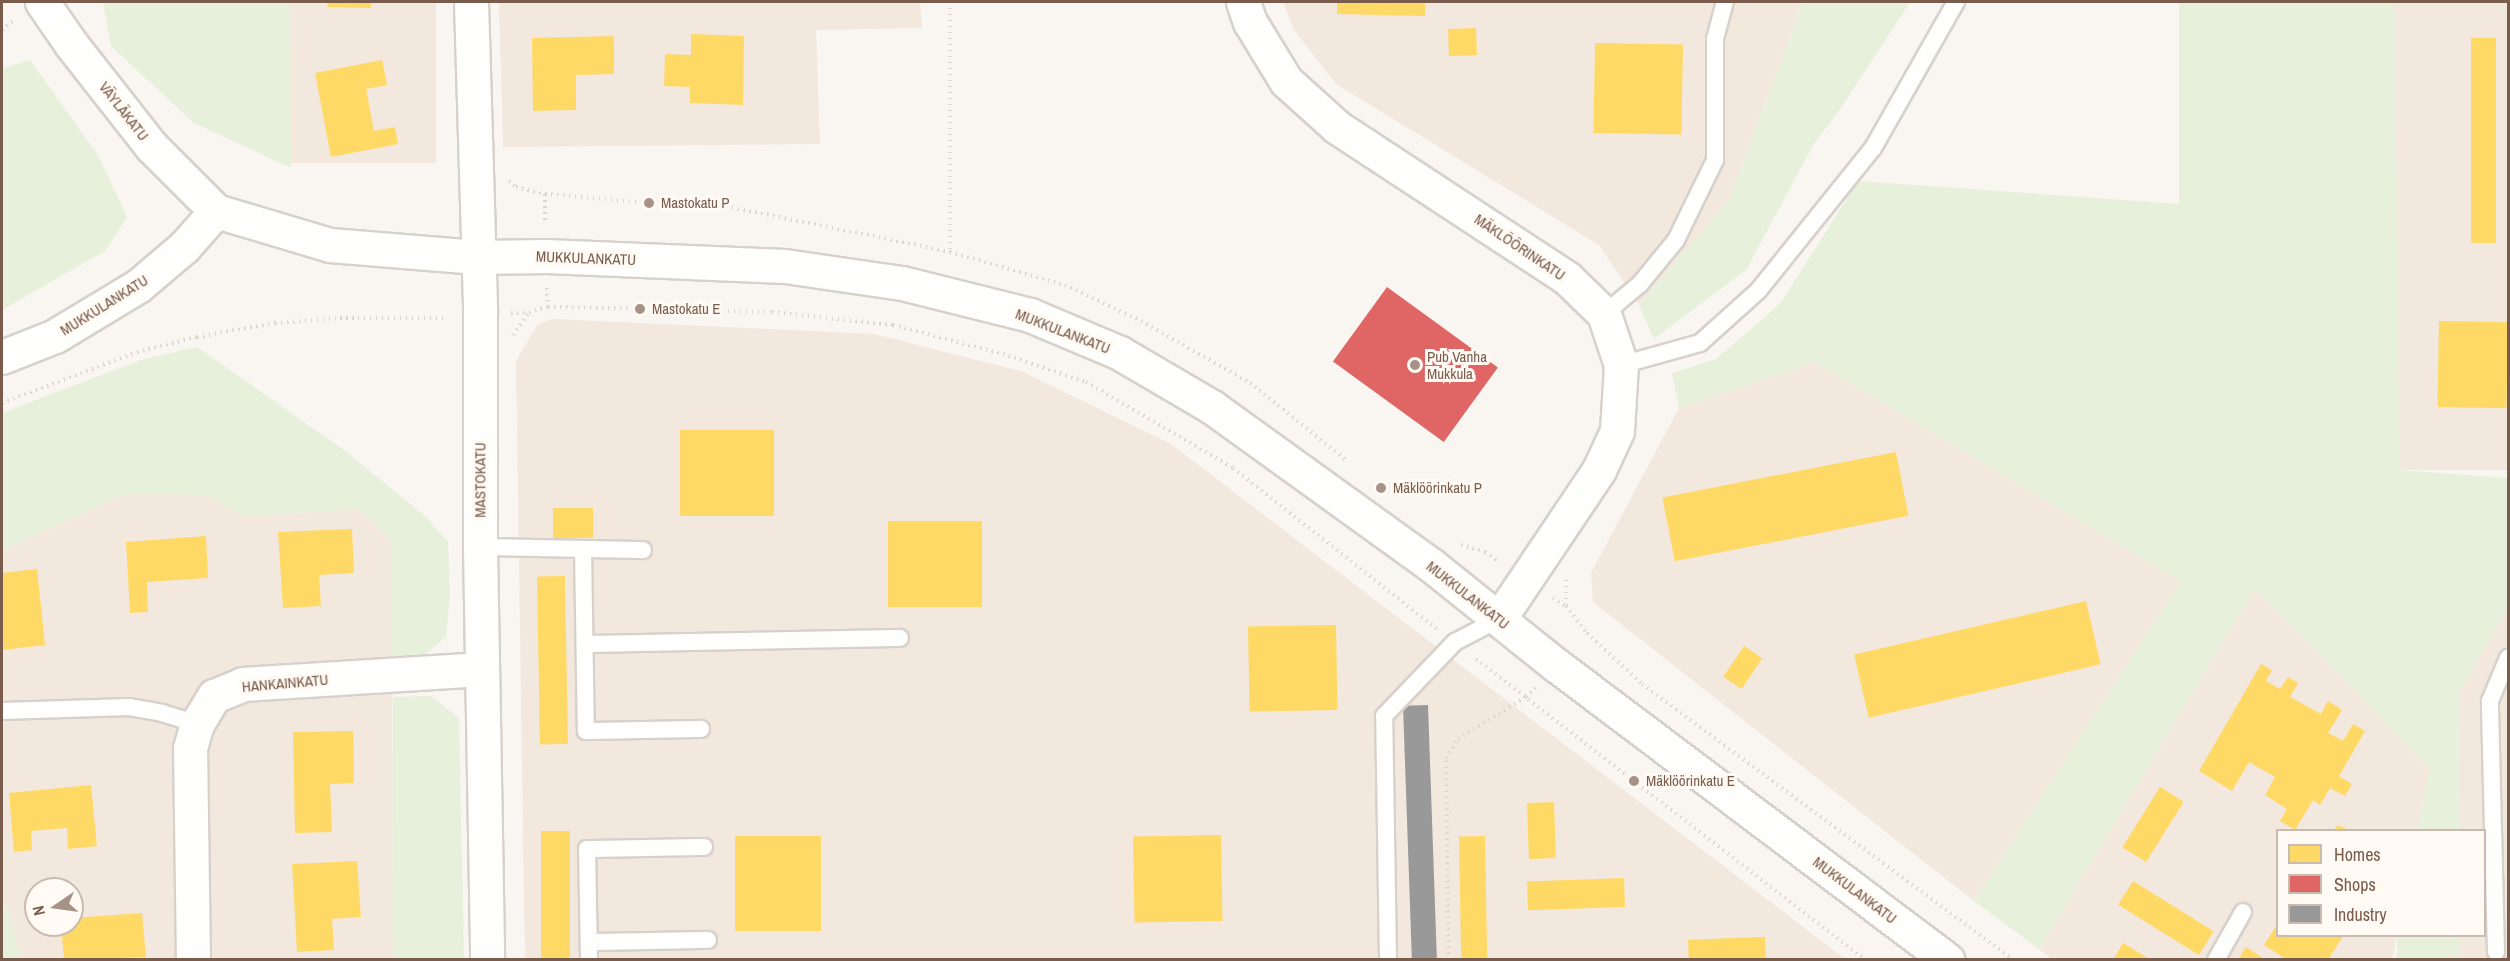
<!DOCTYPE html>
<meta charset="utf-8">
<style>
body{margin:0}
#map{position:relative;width:2510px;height:961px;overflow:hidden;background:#f9f5f0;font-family:"Archivo Narrow",sans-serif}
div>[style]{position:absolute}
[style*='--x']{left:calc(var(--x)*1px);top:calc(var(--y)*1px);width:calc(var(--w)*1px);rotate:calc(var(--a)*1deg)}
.residential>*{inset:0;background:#f2e8de;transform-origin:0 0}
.green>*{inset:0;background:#e7f0db;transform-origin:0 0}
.homes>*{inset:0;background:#ffd966;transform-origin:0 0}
.shops>*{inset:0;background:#e06666;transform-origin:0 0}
.industry>*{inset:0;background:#999;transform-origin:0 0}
.path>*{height:4px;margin-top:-2px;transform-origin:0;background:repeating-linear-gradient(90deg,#dcd5d0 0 1.5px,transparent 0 6px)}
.roads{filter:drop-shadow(2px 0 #d7d1cb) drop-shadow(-2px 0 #d7d1cb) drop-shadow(0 2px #d7d1cb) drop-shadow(0 -2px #d7d1cb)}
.lane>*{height:16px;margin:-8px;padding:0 8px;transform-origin:8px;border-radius:8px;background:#fefefd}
.street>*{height:33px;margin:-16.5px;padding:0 16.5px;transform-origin:16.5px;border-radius:16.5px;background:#fefefd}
.secondary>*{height:33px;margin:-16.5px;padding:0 16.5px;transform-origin:16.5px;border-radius:16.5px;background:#fefefd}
.dots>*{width:16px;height:16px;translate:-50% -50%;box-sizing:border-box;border:3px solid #fffaf3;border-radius:50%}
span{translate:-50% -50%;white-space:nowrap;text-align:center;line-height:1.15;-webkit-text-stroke:6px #fffaf3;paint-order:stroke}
.street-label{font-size:15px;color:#7a5c4d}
.poi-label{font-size:15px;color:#7a5c4d}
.left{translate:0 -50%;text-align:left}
.frame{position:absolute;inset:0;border:3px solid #7a5c4d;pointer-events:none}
.legend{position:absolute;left:2276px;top:829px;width:210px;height:108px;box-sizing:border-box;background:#fffaf3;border:2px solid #cabbb1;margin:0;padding:8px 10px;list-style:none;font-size:18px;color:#7a5c4d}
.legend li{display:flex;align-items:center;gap:12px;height:30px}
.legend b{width:30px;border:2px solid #cabbb1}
.north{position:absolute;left:24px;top:877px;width:60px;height:60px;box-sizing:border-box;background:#fffaf3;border:2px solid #cabbb1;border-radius:50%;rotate:257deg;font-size:16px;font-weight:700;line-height:24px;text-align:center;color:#7a5c4d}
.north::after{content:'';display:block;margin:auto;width:21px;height:27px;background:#a69286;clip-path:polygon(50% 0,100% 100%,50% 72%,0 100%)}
</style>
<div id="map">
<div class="residential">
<div style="left:290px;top:2px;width:146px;height:161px"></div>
<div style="clip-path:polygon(499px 2px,920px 2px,922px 28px,816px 30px,820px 144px,503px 147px)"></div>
<div style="clip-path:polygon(1283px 2px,1803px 2px,1729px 200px,1639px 305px,1599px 245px,1336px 84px,1294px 30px)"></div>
<div style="left:2395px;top:2px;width:113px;height:468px"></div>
<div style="clip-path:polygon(553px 319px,874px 334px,1021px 371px,1171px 444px,1845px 959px,525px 959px,516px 361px,538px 324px)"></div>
<div style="clip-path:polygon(1815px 362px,2182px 581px,1974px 901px,1593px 602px,1591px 573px,1679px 408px)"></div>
<div style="clip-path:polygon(evenodd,127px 493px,207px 495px,245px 516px,361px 509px,392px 541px,393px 959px,20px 959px,2px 891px,2px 550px,127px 493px,36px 889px,72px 889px,72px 925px,36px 925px,36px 889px)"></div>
<div style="clip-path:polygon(2255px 588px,2430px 768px,2418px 830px,2278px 830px,2278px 936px,2397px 936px,2392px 959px,2053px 960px,2039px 949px)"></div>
<div style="clip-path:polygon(2508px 606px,2508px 959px,2460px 959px,2460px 936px,2484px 936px,2484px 830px,2460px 830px,2459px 693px)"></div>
</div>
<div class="green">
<div style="clip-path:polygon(103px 2px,290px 2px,291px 168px,194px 123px,111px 46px)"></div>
<div style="clip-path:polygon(1803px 2px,1910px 2px,1841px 108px,1813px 145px,1746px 270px,1654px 339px,1639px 305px,1729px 200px)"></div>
<div style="clip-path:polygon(2179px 2px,2395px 2px,2399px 470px,2508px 478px,2508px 606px,2459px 693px,2460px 830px,2418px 830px,2430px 768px,2255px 588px,2039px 949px,1974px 901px,2181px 581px,1815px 362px,1679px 408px,1672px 373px,1716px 359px,1780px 304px,1858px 181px,2179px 204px)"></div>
<div style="clip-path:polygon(30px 60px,98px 155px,127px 217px,105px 251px,2px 310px,2px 69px)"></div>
<div style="clip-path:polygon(197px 347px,344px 450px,426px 517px,448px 542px,450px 594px,446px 637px,424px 655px,392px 657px,392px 542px,361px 509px,244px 516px,207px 495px,127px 493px,2px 550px,2px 413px,141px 360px)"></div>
<div style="clip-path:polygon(431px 696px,459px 718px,464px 959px,393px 959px,393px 697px)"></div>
<div style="clip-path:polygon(2px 891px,20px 953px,20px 959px,2px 959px)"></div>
<div style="left:2397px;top:936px;width:63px;height:24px"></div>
</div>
<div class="homes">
<div style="clip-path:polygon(328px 2px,371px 2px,371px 8px,327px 7px)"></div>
<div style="clip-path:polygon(1337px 2px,1425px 2px,1425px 16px,1337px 14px)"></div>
<div style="left:1476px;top:28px;width:27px;height:28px;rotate:88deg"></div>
<div style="clip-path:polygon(691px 34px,744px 36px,743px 105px,690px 103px,690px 87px,664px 86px,665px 54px,691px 55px)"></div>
<div style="clip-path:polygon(614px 36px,614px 74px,576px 75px,576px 110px,533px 111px,532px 38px)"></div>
<div style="left:2471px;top:38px;width:25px;height:205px"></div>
<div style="left:1595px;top:43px;width:88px;height:90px;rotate:1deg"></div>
<div style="clip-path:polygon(382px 60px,387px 85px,366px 89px,374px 131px,395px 127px,398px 144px,331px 157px,315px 73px)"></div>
<div style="left:2439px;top:321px;width:69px;height:86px;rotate:1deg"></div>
<div style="left:680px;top:430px;width:94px;height:86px"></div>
<div style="left:1896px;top:452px;width:65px;height:238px;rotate:79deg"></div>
<div style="left:553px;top:508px;width:40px;height:30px"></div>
<div style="left:888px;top:521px;width:94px;height:86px"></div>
<div style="clip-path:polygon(352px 529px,354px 573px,319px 575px,321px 606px,283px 608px,278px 532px)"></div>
<div style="clip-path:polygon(206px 536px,208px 578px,147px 582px,148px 612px,130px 613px,126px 542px)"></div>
<div style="clip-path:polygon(37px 569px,45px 645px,2px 650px,2px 573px)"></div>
<div style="left:565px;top:576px;width:168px;height:28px;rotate:89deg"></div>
<div style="left:2086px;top:601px;width:65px;height:238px;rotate:77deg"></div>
<div style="left:1336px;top:625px;width:85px;height:88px;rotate:89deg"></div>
<div style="left:1744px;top:646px;width:22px;height:37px;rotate:34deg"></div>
<div style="clip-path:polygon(2261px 664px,2272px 670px,2266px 681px,2280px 689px,2288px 677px,2298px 683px,2290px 697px,2321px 714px,2328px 701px,2342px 710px,2328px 733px,2343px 741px,2353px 724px,2365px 731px,2339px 776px,2352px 784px,2345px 796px,2330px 788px,2320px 805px,2313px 800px,2295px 830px,2280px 821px,2287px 809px,2265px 795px,2275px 777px,2249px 762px,2232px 791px,2199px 771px)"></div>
<div style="clip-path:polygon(353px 731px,354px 783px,330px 784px,332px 832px,295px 833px,293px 732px)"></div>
<div style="clip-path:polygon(91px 785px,97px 846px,68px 849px,67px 828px,31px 831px,32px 850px,14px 852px,9px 793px)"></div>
<div style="left:2160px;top:787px;width:28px;height:71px;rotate:32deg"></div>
<div style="left:1554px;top:802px;width:56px;height:27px;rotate:88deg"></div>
<div style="clip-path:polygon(2338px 825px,2348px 830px,2334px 830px)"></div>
<div style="left:541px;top:831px;width:29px;height:129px"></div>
<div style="left:1221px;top:835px;width:86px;height:88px;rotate:89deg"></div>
<div style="left:735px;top:836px;width:86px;height:95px"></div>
<div style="left:1485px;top:836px;width:124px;height:26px;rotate:89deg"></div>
<div style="clip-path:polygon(357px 861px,361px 917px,332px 919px,334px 950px,297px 952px,292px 864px)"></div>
<div style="left:1624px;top:878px;width:29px;height:97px;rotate:88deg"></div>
<div style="left:2133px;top:881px;width:95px;height:28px;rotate:32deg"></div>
<div style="clip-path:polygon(142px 913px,146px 957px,64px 960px,61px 925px,72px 925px,72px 918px)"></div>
<div style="clip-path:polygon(2278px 923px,2278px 936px,2343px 936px,2328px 960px,2287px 960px,2264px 945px)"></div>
<div style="left:1765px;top:937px;width:23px;height:77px;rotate:88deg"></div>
<div style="clip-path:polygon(2123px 943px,2151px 960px,2113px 960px)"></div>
<div style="clip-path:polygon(2246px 947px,2266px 960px,2238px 960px)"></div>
</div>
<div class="shops">
<div style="left:1387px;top:287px;width:137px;height:92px;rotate:36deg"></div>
</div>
<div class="industry">
<div style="left:1428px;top:705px;width:255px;height:25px;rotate:88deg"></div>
</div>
<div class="path">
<div style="--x:950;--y:2;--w:250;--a:90"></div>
<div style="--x:2;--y:30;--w:17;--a:-40"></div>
<div style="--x:509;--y:181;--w:9;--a:41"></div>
<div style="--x:516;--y:187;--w:30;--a:14"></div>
<div style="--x:545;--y:194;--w:104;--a:4.9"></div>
<div style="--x:649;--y:203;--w:71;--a:1.6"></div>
<div style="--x:720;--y:205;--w:235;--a:11.5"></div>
<div style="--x:950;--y:252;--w:120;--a:16"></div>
<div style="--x:1065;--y:285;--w:84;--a:25.3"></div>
<div style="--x:1141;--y:321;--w:125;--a:29.6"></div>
<div style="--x:1250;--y:383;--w:123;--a:38.7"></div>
<div style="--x:545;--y:194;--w:29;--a:90"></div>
<div style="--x:547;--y:288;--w:19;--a:87"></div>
<div style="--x:511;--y:313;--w:18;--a:-3"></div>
<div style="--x:513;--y:335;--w:28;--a:-55"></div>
<div style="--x:529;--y:312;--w:20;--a:-15"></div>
<div style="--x:548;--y:307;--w:224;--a:1.3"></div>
<div style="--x:772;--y:312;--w:122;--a:6.1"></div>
<div style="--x:893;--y:325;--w:114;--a:14.8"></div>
<div style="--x:1003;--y:354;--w:88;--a:18.6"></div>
<div style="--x:1086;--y:382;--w:170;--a:30.3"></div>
<div style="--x:1233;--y:468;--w:260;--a:38.3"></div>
<div style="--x:2;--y:403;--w:144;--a:-20.7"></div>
<div style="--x:137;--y:352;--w:62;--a:-14"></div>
<div style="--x:197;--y:337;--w:79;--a:-10.2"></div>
<div style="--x:275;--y:323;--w:65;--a:-4.4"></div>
<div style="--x:340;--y:318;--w:107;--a:0"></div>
<div style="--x:1461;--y:545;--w:25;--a:16"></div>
<div style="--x:1485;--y:552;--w:18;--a:34"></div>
<div style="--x:1566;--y:580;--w:25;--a:90"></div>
<div style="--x:1553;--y:598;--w:15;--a:32"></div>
<div style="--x:1566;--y:606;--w:34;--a:52"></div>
<div style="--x:1587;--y:633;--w:75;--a:42.8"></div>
<div style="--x:1642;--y:684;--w:463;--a:36.6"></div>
<div style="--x:1476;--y:659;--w:492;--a:37.7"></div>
<div style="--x:1448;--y:960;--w:202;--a:-90.6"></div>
<div style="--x:1446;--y:758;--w:22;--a:-58"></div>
<div style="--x:1458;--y:739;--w:80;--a:-31.7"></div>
<div style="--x:1526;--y:697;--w:13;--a:-45"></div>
</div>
<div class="roads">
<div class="lane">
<div style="--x:1604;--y:314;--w:47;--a:-39.8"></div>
<div style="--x:1640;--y:284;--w:57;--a:-50.7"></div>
<div style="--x:1676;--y:240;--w:89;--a:-64"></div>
<div style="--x:1715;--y:160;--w:121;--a:-90"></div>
<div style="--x:1715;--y:39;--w:38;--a:-75"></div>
<div style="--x:1621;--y:365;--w:82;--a:-15.6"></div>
<div style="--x:1700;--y:343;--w:78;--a:-41.9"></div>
<div style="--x:1758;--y:291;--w:184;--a:-51.2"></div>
<div style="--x:1873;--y:148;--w:168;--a:-60.4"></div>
<div style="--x:480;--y:547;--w:163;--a:1.1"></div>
<div style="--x:583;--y:549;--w:182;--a:89.1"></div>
<div style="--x:586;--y:731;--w:115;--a:-1"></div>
<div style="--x:585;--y:644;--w:315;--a:-1.1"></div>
<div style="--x:2;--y:711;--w:127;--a:-1.8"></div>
<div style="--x:129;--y:707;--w:34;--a:10"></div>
<div style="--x:162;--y:713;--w:37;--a:17"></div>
<div style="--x:589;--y:942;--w:119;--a:-1"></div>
<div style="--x:2496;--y:952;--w:251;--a:-91.4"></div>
<div style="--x:2490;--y:701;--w:47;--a:-67.3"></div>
<div style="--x:589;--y:960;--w:111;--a:-91"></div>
<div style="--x:587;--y:849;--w:117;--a:-1"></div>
<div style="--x:1388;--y:960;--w:244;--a:-90.9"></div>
<div style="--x:1384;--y:716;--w:103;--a:-46.2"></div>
<div style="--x:1455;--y:642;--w:50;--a:-27.6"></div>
<div style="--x:2216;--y:960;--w:55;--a:-60.6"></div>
</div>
<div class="street">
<div style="--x:471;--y:2;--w:311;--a:88.3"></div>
<div style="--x:480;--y:313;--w:234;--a:90"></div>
<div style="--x:480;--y:547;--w:413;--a:89"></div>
<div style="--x:1243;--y:2;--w:21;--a:71"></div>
<div style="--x:1250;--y:22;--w:69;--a:58.6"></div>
<div style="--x:1286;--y:81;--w:69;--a:42"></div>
<div style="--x:1337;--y:127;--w:275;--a:33.3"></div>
<div style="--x:1567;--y:278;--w:52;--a:44.2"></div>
<div style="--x:1604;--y:314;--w:54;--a:71.6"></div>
<div style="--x:1621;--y:365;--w:66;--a:93.5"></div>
<div style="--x:1617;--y:431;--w:43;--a:114.8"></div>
<div style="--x:1599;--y:470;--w:179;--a:123.9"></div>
<div style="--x:2;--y:357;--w:57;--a:-21.6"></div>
<div style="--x:55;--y:336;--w:97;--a:-31.1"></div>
<div style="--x:138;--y:286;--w:60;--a:-40.3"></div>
<div style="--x:184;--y:247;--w:48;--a:-48.4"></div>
<div style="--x:193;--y:960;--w:212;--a:-90.8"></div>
<div style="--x:190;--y:748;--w:25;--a:-74"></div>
<div style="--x:197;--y:724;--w:33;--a:-59"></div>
<div style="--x:214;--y:696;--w:31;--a:-22"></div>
<div style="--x:243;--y:684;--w:239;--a:-3.6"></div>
</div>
<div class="secondary">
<div style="--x:42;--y:2;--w:51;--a:55.4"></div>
<div style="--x:71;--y:44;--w:130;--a:51.9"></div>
<div style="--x:151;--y:146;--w:92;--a:45"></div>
<div style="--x:216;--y:211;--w:119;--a:16.6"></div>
<div style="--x:330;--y:245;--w:147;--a:4.7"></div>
<div style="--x:477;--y:257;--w:69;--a:-0.8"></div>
<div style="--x:546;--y:256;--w:239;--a:2.4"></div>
<div style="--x:785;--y:266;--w:118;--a:8.3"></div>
<div style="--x:902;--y:283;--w:132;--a:14"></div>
<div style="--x:1030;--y:315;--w:98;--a:22.9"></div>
<div style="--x:1120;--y:353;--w:107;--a:30.4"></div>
<div style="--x:1212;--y:407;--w:270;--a:35.8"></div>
<div style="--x:1431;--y:565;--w:160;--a:38.7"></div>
<div style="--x:1556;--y:665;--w:490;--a:37"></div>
</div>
</div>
<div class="dots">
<div style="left:649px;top:203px;background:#a69286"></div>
<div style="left:640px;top:309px;background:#a69286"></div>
<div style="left:1415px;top:365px;background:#a69286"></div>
<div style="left:1381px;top:488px;background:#a69286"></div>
<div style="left:1634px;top:781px;background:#a69286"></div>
</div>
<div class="street-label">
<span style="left:124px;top:111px;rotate:52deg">VÄYLÄKATU</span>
<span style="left:1520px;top:247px;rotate:34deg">MÄKLÖÖRINKATU</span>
<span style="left:586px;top:258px;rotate:2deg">MUKKULANKATU</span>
<span style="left:104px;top:305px;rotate:-32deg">MUKKULANKATU</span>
<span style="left:1063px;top:331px;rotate:21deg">MUKKULANKATU</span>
<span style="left:480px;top:480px;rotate:-90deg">MASTOKATU</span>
<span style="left:1468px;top:595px;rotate:38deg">MUKKULANKATU</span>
<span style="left:285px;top:683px;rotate:-5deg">HANKAINKATU</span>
<span style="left:1855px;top:890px;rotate:37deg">MUKKULANKATU</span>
</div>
<div class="poi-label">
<span class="left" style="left:661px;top:203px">Mastokatu P</span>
<span class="left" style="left:652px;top:309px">Mastokatu E</span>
<span class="left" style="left:1427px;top:365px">Pub Vanha<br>Mukkula</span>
<span class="left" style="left:1393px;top:488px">Mäklöörinkatu P</span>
<span class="left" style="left:1646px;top:781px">Mäklöörinkatu E</span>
</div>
<div class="frame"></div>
<ul class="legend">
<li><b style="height:16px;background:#ffd966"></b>Homes</li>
<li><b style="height:16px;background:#e06666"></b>Shops</li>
<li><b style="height:16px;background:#999"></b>Industry</li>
</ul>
<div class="north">N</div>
</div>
